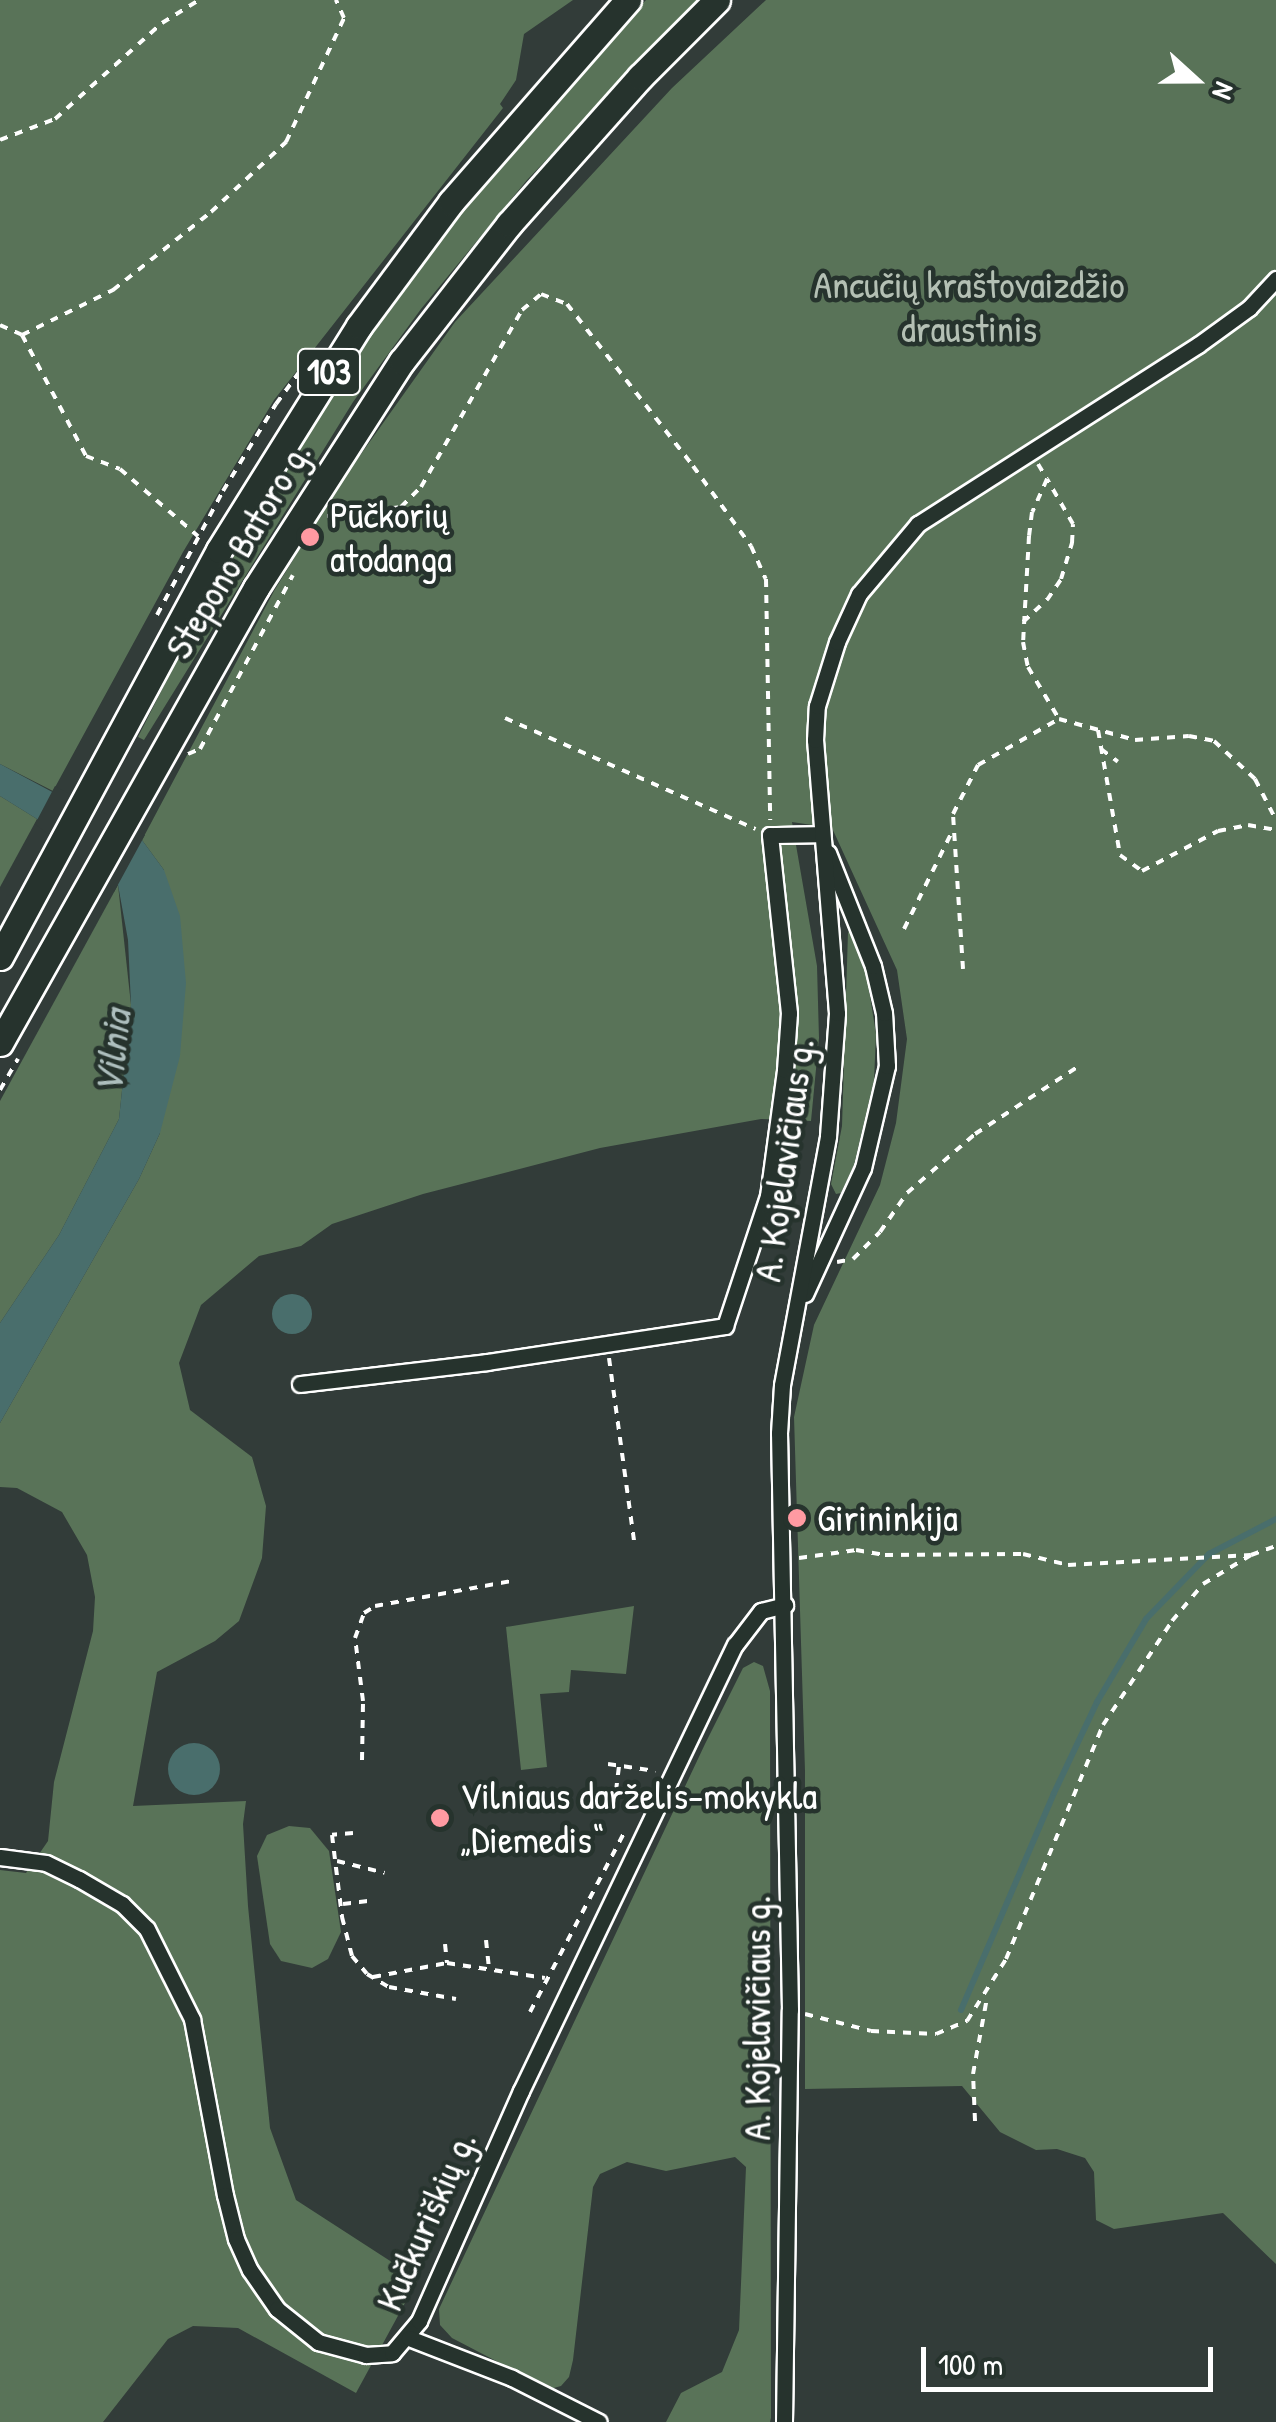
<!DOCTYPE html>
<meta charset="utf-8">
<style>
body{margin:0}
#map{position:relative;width:1276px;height:2422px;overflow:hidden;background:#323c39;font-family:"Patrick Hand",sans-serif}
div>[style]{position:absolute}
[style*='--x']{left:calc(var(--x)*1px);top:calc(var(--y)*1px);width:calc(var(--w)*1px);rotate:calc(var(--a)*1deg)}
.green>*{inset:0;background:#597358}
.water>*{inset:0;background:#496e6c}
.round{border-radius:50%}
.pier>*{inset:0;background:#323c39}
.stream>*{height:6px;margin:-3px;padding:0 3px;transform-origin:3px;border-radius:3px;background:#496e6c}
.path>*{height:4px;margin-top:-2px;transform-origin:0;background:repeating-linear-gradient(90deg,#fff 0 8px,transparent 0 16px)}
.roads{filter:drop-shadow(2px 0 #fff) drop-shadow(-2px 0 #fff) drop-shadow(0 2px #fff) drop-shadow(0 -2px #fff)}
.street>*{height:15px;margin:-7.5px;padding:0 7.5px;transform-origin:7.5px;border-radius:7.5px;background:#26332d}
.primary>*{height:25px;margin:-12.5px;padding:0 12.5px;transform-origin:12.5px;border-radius:12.5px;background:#26332d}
.dots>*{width:28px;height:28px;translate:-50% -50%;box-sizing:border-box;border:5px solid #26332d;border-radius:50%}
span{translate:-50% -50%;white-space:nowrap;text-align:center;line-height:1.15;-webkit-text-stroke:9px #26332d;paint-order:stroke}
.shield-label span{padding:2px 8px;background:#26332d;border:2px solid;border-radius:8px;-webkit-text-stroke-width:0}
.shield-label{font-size:35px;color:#fff;font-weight:700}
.park-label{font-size:38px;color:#b4c0b4}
.poi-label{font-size:38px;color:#fff}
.left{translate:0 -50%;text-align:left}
.street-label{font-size:38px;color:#fff}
.water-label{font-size:40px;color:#adbebd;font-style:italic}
.north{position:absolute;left:1146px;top:30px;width:100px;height:100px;-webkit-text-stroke:8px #26332d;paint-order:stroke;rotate:111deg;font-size:28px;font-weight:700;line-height:40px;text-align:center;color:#fff}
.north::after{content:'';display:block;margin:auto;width:35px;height:45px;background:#fff;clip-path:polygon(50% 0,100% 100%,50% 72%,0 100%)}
.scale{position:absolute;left:921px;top:2347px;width:292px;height:45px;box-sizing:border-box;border:5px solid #fff;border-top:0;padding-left:12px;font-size:30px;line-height:35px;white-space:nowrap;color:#fff;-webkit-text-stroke:8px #26332d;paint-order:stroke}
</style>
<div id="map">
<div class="green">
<div style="clip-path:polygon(0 0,573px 0,524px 34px,516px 80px,500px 104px,503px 108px,274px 400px,183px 552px,53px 791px,0 764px)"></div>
<div style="clip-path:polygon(646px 0,699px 0,527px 180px,421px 309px,353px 402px,144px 740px,138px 737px,213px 589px,345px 371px,420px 263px,493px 171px,568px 82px)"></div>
<div style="clip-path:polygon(766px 0,1276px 0,1276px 2264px,1223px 2213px,1114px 2229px,1096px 2220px,1094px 2172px,1085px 2158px,1057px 2149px,1036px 2150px,1000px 2132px,962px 2086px,805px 2089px,805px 1771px,794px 1417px,814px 1325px,880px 1185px,896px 1123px,907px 1039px,897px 970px,832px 828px,792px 822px,817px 966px,819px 1038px,811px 1121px,761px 1119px,600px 1148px,423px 1194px,332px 1224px,301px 1246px,259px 1256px,201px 1305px,179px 1363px,190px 1410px,252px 1457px,266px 1506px,262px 1558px,239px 1621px,215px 1641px,157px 1672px,133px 1806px,246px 1801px,243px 1824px,248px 1906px,270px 2128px,296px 2200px,418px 2279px,356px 2393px,238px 2328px,193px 2326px,168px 2339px,103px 2422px,0 2422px,0 1870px,26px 1873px,48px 1841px,54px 1782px,93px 1631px,95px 1597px,87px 1555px,62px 1512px,17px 1488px,0 1487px,0 1423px,139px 1179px,160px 1133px,164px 870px,142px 840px,274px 591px,339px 485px,455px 322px,672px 88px)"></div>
<div style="clip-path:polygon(0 796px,37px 819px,0 887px)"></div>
<div style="clip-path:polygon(118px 885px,131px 1005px,119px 1119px,59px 1235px,0 1323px,0 1101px)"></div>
<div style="clip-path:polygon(848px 932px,854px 935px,868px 983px,876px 1034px,874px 1081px,854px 1165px,841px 1193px,836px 1194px,831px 1184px,842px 1126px)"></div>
<div style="clip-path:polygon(634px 1606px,626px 1674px,571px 1670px,569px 1692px,540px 1694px,547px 1767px,521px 1770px,506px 1627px)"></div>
<div style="clip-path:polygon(754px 1662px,763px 1666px,770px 1691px,771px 2418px,770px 2422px,666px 2422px,681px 2393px,722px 2372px,739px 2330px,746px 2167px,735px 2157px,666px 2171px,627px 2162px,600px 2174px,593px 2187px,573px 2360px,569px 2377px,561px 2386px,550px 2389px,452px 2338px,440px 2325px,439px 2309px,705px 1744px,743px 1668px)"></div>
<div style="clip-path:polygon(289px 1826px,310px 1828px,329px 1851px,341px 1932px,328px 1959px,312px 1968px,281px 1961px,270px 1944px,257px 1856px,267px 1835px)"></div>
</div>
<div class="water">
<div style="clip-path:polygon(0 764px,142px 840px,164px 870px,180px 916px,186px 983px,180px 1056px,160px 1133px,139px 1179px,0 1423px,0 1323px,59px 1235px,119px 1119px,131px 1005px,128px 940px,118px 885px,37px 819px,0 796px)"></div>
<div class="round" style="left:272px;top:1294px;width:40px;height:40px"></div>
<div class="round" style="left:168px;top:1743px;width:52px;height:52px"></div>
</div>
<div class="pier">
<div style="clip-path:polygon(55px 786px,145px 835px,114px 892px,106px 878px,35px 824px)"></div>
</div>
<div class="stream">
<div style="--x:961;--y:2010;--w:236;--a:-66.8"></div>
<div style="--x:1054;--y:1793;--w:101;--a:-64.7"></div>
<div style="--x:1097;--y:1702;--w:96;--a:-59.4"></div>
<div style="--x:1146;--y:1619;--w:91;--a:-45.9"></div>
<div style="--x:1209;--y:1554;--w:76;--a:-27.6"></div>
</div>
<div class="path">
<div style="--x:0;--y:140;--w:59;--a:-20.9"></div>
<div style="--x:55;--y:119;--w:144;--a:-41.9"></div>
<div style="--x:162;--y:23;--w:44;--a:-31.9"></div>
<div style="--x:0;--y:325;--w:24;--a:24"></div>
<div style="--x:22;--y:335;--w:137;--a:62.1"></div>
<div style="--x:86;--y:456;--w:36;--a:21"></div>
<div style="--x:120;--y:469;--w:103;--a:40.7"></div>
<div style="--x:22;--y:335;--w:102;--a:-26.3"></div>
<div style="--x:113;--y:290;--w:125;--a:-38.5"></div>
<div style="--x:211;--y:212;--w:103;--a:-43"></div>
<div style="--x:286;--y:142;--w:137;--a:-64.9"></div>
<div style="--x:344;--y:18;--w:20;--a:-114"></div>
<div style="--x:1038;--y:464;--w:17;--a:59"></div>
<div style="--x:1047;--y:479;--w:36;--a:114"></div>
<div style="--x:1032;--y:512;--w:24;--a:97"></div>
<div style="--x:1029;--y:536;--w:106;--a:93.2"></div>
<div style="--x:1023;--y:642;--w:25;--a:79"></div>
<div style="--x:1028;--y:667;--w:61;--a:59.2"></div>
<div style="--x:327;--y:516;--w:75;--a:-6.9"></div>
<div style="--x:401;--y:507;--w:28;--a:-45"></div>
<div style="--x:421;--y:487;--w:204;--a:-60.3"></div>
<div style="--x:522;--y:310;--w:25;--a:-40"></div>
<div style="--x:541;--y:294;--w:28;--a:21"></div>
<div style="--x:567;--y:304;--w:205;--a:52.1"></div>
<div style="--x:693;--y:466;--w:99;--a:54.1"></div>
<div style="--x:751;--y:546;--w:36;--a:66"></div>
<div style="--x:766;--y:579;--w:241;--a:89"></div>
<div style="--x:157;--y:615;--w:140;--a:-62"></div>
<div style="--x:223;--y:491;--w:102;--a:-58.7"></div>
<div style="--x:276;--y:404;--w:68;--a:-54"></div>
<div style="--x:1023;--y:622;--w:33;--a:-43"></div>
<div style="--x:1047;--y:600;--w:25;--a:-56"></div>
<div style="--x:1061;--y:579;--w:38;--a:-73"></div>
<div style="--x:1072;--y:543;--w:19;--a:-87"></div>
<div style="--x:1073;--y:524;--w:52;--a:-120"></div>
<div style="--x:505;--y:718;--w:274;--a:23.9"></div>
<div style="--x:1098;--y:730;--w:127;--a:80"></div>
<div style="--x:1120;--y:855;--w:27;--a:36"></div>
<div style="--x:1142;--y:871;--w:86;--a:-27.8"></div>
<div style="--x:1218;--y:831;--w:31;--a:-11"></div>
<div style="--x:1248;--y:825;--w:28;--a:10"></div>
<div style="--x:1101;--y:749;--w:21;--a:37"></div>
<div style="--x:188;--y:754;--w:13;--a:-23"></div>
<div style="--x:200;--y:749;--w:197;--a:-61.9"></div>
<div style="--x:904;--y:929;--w:106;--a:-63.7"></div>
<div style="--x:963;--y:969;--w:155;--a:-93.7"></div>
<div style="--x:953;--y:814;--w:55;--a:-63"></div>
<div style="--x:978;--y:765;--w:93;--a:-29.6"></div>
<div style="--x:1059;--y:719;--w:79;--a:15.4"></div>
<div style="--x:1135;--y:740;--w:54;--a:-4.2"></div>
<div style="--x:1189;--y:736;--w:25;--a:11"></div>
<div style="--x:1214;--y:741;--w:56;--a:42.8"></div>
<div style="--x:1255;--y:779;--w:46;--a:62.9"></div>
<div style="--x:0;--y:1090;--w:36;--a:-60"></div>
<div style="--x:837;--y:1262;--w:16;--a:-11"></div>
<div style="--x:853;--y:1259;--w:38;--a:-45"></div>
<div style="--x:880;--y:1232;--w:47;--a:-55.3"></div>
<div style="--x:907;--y:1193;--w:90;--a:-40.9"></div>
<div style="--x:975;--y:1134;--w:124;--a:-33.2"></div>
<div style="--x:609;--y:1358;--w:191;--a:82.2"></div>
<div style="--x:799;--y:1558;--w:58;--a:-8"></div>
<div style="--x:856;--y:1550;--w:29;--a:10"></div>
<div style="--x:885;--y:1555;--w:138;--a:-0.4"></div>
<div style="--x:1023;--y:1554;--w:46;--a:13.7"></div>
<div style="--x:1068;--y:1565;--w:183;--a:-3.1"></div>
<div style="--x:362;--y:1760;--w:59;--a:-89"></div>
<div style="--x:363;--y:1701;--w:64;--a:-97.2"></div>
<div style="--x:355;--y:1638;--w:27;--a:-70"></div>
<div style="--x:364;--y:1613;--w:13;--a:-32"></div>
<div style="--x:375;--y:1606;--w:143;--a:-10.4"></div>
<div style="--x:608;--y:1764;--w:48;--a:8.5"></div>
<div style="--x:606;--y:1808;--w:8;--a:-7"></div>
<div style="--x:614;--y:1807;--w:41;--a:-83"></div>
<div style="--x:353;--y:1833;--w:21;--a:175"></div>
<div style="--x:332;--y:1835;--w:83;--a:83"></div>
<div style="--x:342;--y:1917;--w:40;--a:75.6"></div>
<div style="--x:352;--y:1956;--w:23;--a:50"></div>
<div style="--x:367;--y:1974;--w:26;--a:31"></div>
<div style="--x:389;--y:1987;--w:68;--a:10.2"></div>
<div style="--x:337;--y:1861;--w:49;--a:14"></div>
<div style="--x:343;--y:1904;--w:25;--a:-7"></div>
<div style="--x:486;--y:1940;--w:28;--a:84"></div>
<div style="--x:445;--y:1944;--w:19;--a:84"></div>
<div style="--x:373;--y:1977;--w:75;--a:-10.7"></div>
<div style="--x:447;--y:1963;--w:99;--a:8.7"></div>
<div style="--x:530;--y:2012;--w:207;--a:-62.3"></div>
<div style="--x:805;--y:2014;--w:68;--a:14.4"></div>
<div style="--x:871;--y:2031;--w:65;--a:2.6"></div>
<div style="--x:936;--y:2034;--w:34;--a:-23"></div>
<div style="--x:967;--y:2021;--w:73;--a:-57.8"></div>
<div style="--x:1006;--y:1959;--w:253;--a:-67.5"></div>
<div style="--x:1103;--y:1725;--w:125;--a:-56.4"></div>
<div style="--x:1172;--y:1621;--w:48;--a:-50"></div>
<div style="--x:1203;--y:1584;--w:56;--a:-31.1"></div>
<div style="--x:1251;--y:1555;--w:27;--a:-20"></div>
<div style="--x:975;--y:2121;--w:47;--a:-92.4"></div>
<div style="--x:973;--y:2074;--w:77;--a:-79.6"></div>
</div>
<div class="roads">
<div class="street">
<div style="--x:805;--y:1294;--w:139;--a:-65.3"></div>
<div style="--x:863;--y:1168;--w:105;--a:-76.8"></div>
<div style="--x:887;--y:1066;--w:53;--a:-93.2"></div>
<div style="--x:884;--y:1013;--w:48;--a:-103.2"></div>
<div style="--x:873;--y:966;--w:122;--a:-111.7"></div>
<div style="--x:300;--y:1384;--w:188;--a:-6.7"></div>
<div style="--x:487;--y:1362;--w:241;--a:-8.6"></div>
<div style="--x:725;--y:1326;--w:137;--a:-71.7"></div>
<div style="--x:768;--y:1196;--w:127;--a:-82.3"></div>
<div style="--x:785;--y:1070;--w:57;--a:-86"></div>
<div style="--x:789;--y:1013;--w:179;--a:-96.1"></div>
<div style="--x:770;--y:835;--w:51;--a:-1.1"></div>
<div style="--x:0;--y:1857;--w:46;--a:7.4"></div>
<div style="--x:46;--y:1863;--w:37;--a:26"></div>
<div style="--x:79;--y:1879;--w:50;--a:30.2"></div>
<div style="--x:122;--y:1904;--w:35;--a:45"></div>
<div style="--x:147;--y:1929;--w:101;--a:63.4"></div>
<div style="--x:192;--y:2019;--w:179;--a:79.4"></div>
<div style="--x:225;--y:2195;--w:45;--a:76"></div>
<div style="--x:236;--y:2239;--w:34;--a:66"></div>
<div style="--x:250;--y:2270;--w:47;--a:55.3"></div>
<div style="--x:277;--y:2309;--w:53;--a:38.8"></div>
<div style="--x:318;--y:2342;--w:50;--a:15.2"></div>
<div style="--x:366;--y:2355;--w:26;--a:-4"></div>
<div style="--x:392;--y:2353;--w:42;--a:-49.8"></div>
<div style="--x:419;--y:2321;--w:252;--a:-66.1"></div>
<div style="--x:521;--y:2091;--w:495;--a:-64.4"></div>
<div style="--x:735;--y:1645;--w:43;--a:-52.6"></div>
<div style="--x:761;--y:1611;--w:25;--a:-14"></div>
<div style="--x:409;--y:2338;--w:110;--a:21.2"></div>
<div style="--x:512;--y:2378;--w:97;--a:26.8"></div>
<div style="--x:784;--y:2422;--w:412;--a:-89.2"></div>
<div style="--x:790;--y:2010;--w:577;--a:-91.09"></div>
<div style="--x:779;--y:1433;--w:48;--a:-86.4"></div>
<div style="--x:782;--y:1385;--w:253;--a:-79.5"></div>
<div style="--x:828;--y:1136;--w:123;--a:-85.8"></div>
<div style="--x:837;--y:1013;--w:274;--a:-94.6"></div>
<div style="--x:815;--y:740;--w:34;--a:-87"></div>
<div style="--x:817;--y:706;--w:67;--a:-72.6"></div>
<div style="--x:837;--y:642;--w:53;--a:-65.4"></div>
<div style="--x:859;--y:594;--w:92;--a:-49.9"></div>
<div style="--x:918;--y:524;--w:332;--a:-32.6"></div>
<div style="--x:1198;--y:345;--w:63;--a:-36"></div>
<div style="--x:1249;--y:308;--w:40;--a:-47"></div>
</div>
<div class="primary">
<div style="--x:0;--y:957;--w:462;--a:-61.7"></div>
<div style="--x:219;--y:550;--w:264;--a:-58"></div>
<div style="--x:359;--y:326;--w:154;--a:-53.4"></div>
<div style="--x:451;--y:202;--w:269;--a:-48.8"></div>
<div style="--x:0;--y:1043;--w:522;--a:-60.64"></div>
<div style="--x:256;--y:588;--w:270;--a:-57.3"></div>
<div style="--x:402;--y:361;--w:174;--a:-52"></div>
<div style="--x:509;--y:224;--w:197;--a:-48.3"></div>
<div style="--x:640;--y:77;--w:109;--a:-45"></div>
</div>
</div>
<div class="dots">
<div style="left:310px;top:537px;background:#ff9aa2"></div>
<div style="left:797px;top:1518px;background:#ff9aa2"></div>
<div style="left:440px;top:1818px;background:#ff9aa2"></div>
</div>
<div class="shield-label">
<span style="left:329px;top:372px">103</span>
</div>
<div class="park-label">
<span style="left:969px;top:307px">Ancučių kraštovaizdžio<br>draustinis</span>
</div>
<div class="poi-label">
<span class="left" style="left:330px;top:537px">Pūčkorių<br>atodanga</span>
<span class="left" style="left:817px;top:1518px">Girininkija</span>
<span class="left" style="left:460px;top:1818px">Vilniaus darželis-mokykla<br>„Diemedis“</span>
</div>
<div class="street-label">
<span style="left:238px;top:550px;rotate:-59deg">Stepono Batoro g.</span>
<span style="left:784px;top:1160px;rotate:-82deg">A. Kojelavičiaus g.</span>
<span style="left:757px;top:2018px;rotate:-90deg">A. Kojelavičiaus g.</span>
<span style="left:426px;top:2221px;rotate:-66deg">Kučkuriškių g.</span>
</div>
<div class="water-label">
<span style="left:111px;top:1052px;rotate:-84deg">Vilnia</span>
</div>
<div class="north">N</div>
<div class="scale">100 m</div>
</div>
